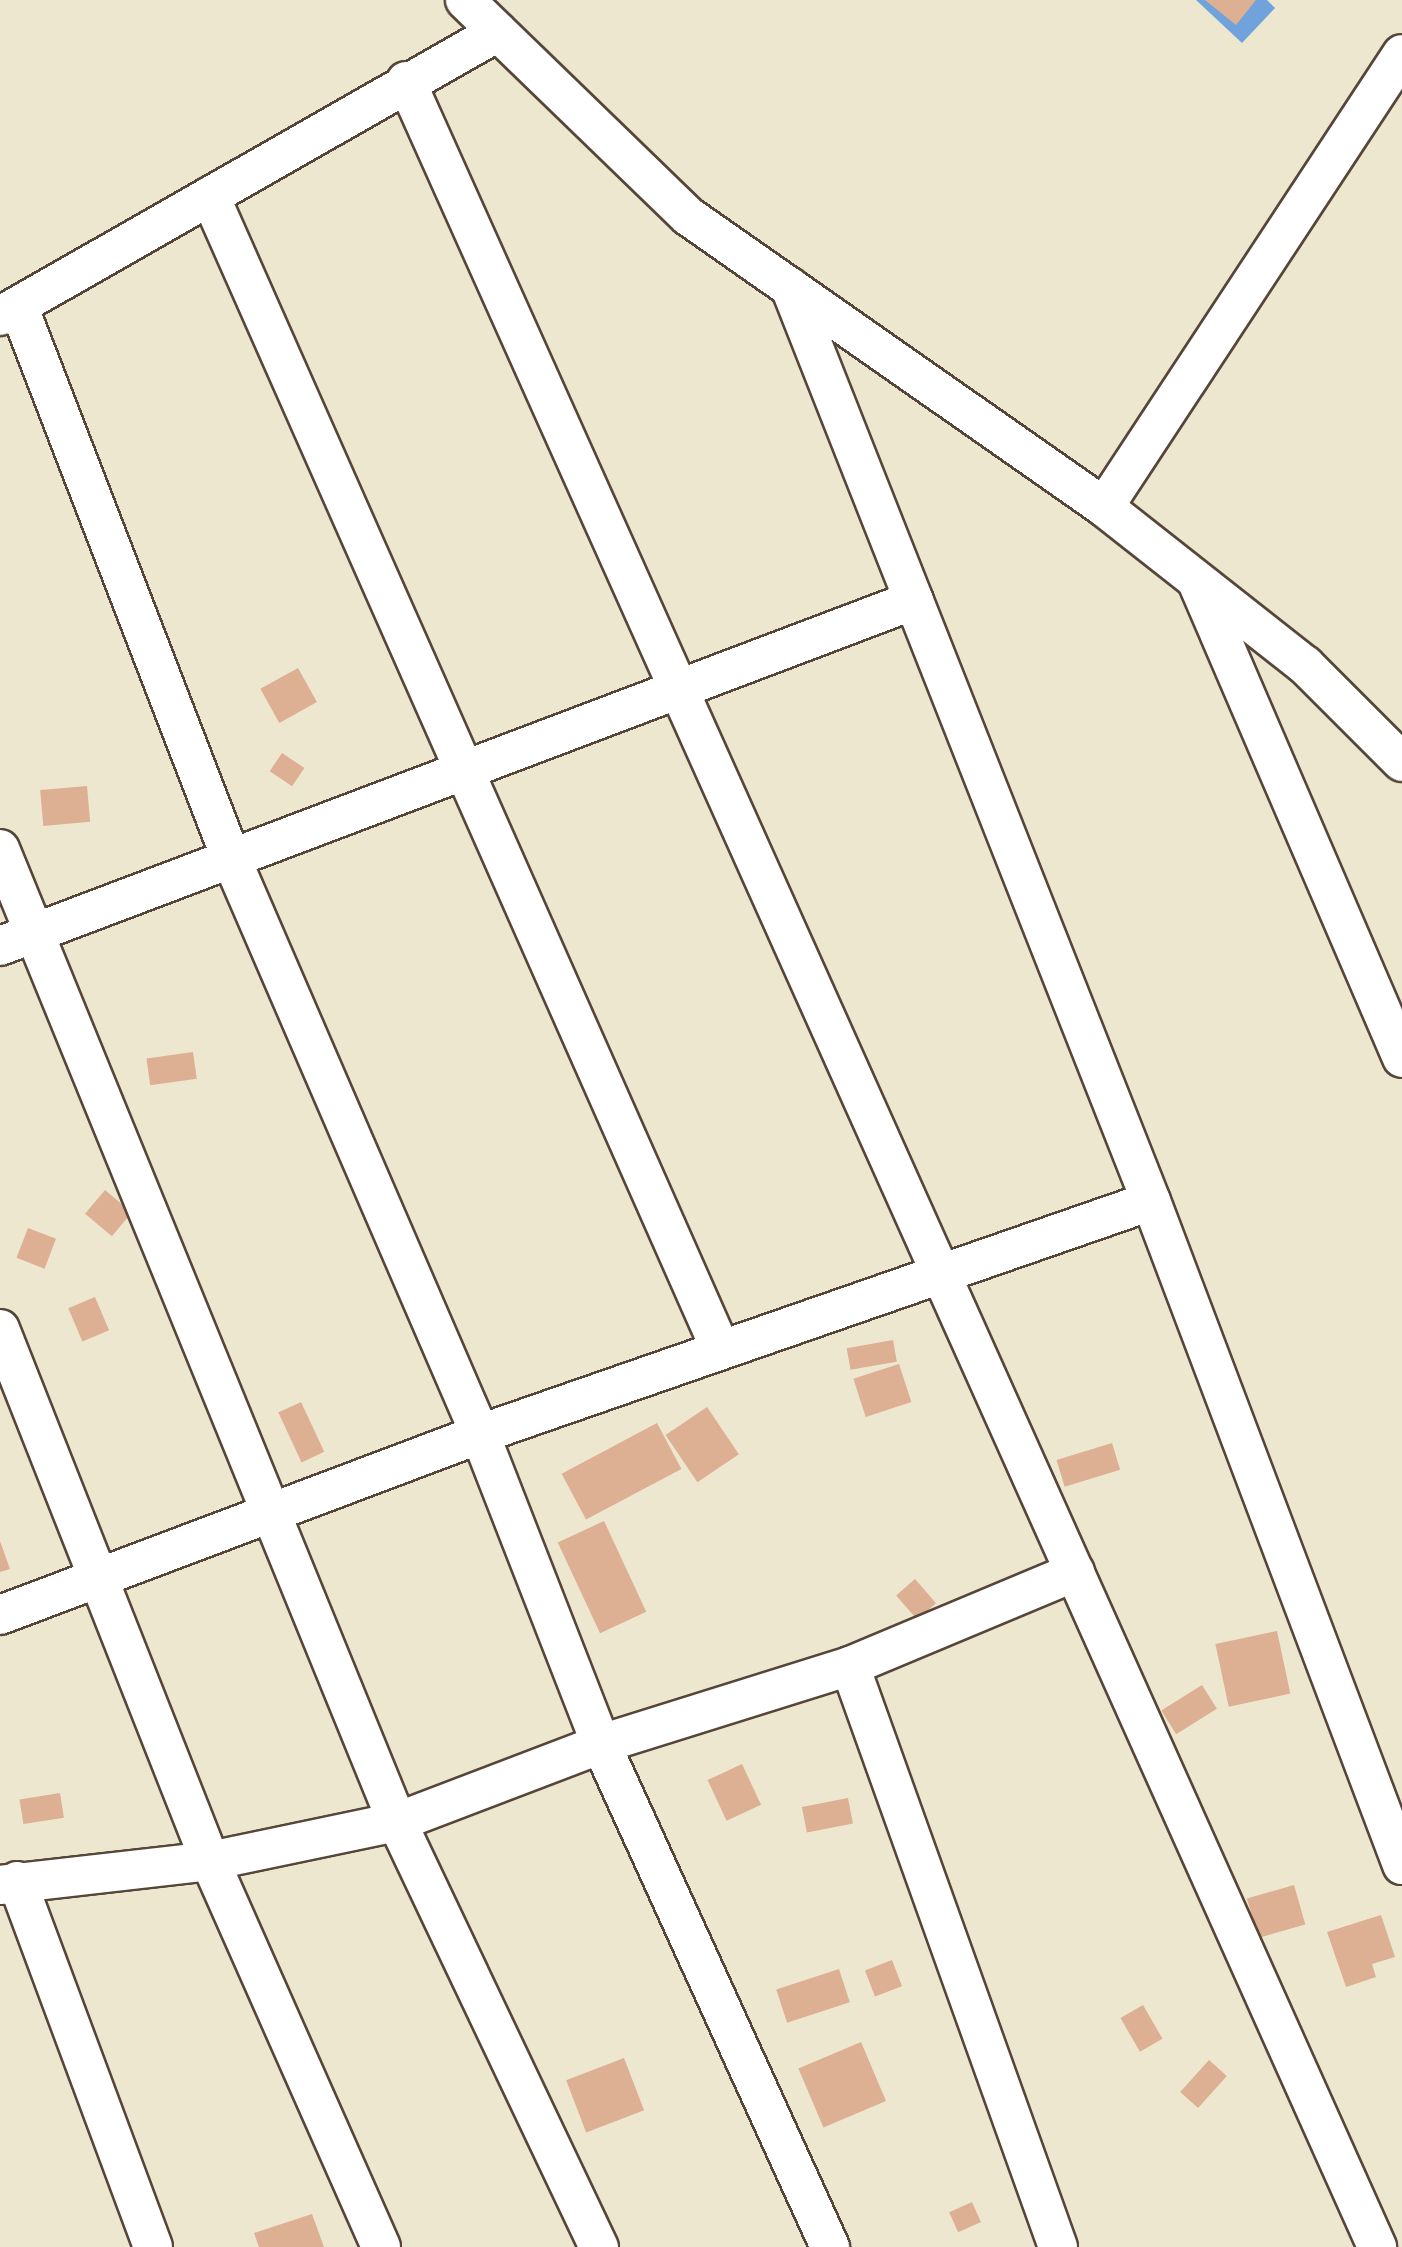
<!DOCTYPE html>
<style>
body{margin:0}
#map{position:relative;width:1402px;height:2247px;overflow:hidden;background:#eee7cf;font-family:"IM FELL Double Pica",serif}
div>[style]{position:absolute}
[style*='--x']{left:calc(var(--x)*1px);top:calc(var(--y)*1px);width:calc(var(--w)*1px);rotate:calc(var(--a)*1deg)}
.water>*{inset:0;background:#70a3dc}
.building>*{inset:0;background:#ddaf93;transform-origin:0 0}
.roads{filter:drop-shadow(2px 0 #564639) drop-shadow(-2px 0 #564639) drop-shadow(0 2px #564639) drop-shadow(0 -2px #564639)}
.minor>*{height:38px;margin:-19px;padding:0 19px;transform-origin:19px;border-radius:19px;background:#fff}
span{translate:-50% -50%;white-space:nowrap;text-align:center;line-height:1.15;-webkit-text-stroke:6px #f6f6f2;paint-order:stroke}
</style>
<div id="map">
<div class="water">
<div style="clip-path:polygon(1196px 0,1267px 0,1275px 8px,1242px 43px)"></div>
</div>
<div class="building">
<div style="clip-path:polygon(1205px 0,1256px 0,1236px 25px)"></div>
<div style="left:298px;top:668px;width:39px;height:43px;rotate:61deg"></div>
<div style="left:282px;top:753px;width:27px;height:22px;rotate:34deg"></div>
<div style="left:87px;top:786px;width:36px;height:47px;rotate:85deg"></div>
<div style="left:193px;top:1052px;width:27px;height:47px;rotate:82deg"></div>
<div style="left:105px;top:1190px;width:35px;height:31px;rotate:40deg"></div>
<div style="left:28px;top:1228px;width:30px;height:32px;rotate:21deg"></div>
<div style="left:95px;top:1297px;width:36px;height:29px;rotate:67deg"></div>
<div style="left:893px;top:1340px;width:22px;height:47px;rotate:80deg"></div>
<div style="left:899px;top:1364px;width:40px;height:48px;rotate:72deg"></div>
<div style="left:301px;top:1402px;width:55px;height:25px;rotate:65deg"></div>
<div style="left:707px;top:1407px;width:57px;height:50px;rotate:56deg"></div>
<div style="left:657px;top:1423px;width:52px;height:108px;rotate:62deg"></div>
<div style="left:1112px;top:1443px;width:28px;height:58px;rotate:73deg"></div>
<div style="left:604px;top:1521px;width:100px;height:51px;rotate:65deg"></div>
<div style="clip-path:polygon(0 1541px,10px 1569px,0 1572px)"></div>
<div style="left:915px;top:1579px;width:32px;height:25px;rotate:49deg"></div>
<div style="left:1277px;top:1631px;width:64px;height:63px;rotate:78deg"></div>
<div style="left:1202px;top:1685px;width:28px;height:48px;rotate:58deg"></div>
<div style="left:742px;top:1764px;width:45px;height:38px;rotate:65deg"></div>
<div style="left:60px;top:1793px;width:25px;height:41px;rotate:81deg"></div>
<div style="left:848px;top:1798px;width:26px;height:47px;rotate:79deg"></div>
<div style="left:1294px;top:1885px;width:41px;height:49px;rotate:74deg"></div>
<div style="clip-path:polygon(1381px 1915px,1395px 1957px,1372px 1964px,1376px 1977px,1346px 1987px,1327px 1932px)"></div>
<div style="left:892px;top:1960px;width:28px;height:29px;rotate:69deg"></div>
<div style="left:839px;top:1969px;width:35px;height:66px;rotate:72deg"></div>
<div style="left:1143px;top:2005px;width:39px;height:26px;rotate:60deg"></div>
<div style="left:861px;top:2042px;width:64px;height:68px;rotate:67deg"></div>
<div style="left:624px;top:2058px;width:56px;height:62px;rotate:69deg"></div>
<div style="left:1209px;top:2060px;width:24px;height:43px;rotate:42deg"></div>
<div style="left:972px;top:2202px;width:22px;height:25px;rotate:66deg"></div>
<div style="clip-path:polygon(312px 2214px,324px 2247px,259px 2247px,254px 2233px)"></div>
</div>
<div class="roads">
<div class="minor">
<div style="--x:465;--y:0;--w:310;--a:44.1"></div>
<div style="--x:688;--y:216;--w:508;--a:34.97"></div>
<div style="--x:1104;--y:507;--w:256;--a:38.2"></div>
<div style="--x:1305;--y:665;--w:137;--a:45"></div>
<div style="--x:406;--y:81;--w:2374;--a:65.85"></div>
<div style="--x:210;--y:196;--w:1262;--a:66.12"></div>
<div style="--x:790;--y:287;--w:983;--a:68.45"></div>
<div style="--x:1151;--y:1201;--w:710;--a:69.29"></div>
<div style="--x:19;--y:308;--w:589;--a:68.92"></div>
<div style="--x:231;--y:858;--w:628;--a:66.62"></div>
<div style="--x:480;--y:1434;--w:333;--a:68.7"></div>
<div style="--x:601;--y:1744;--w:553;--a:65.52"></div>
<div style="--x:0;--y:316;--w:573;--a:-29.7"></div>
<div style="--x:1104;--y:507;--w:542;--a:-56.66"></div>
<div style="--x:1198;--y:584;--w:516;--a:66.71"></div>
<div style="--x:0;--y:849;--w:1051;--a:67.8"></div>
<div style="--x:397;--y:1822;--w:218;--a:-20.9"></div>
<div style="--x:601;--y:1744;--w:261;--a:-17.4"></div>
<div style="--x:850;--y:1666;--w:617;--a:70.3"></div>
<div style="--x:0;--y:946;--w:977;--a:-20.73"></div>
<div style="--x:0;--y:1329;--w:572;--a:68.46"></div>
<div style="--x:210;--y:1861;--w:422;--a:66.1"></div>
<div style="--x:0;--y:1615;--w:513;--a:-20.66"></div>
<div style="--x:480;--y:1434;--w:710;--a:-19.15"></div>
<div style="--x:850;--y:1666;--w:244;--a:-22.7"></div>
<div style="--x:17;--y:1881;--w:390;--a:69.6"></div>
<div style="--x:0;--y:1885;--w:211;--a:-6.5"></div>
<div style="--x:210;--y:1861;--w:191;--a:-11.8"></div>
<div style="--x:397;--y:1822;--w:471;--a:64.6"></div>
</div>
</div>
</div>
